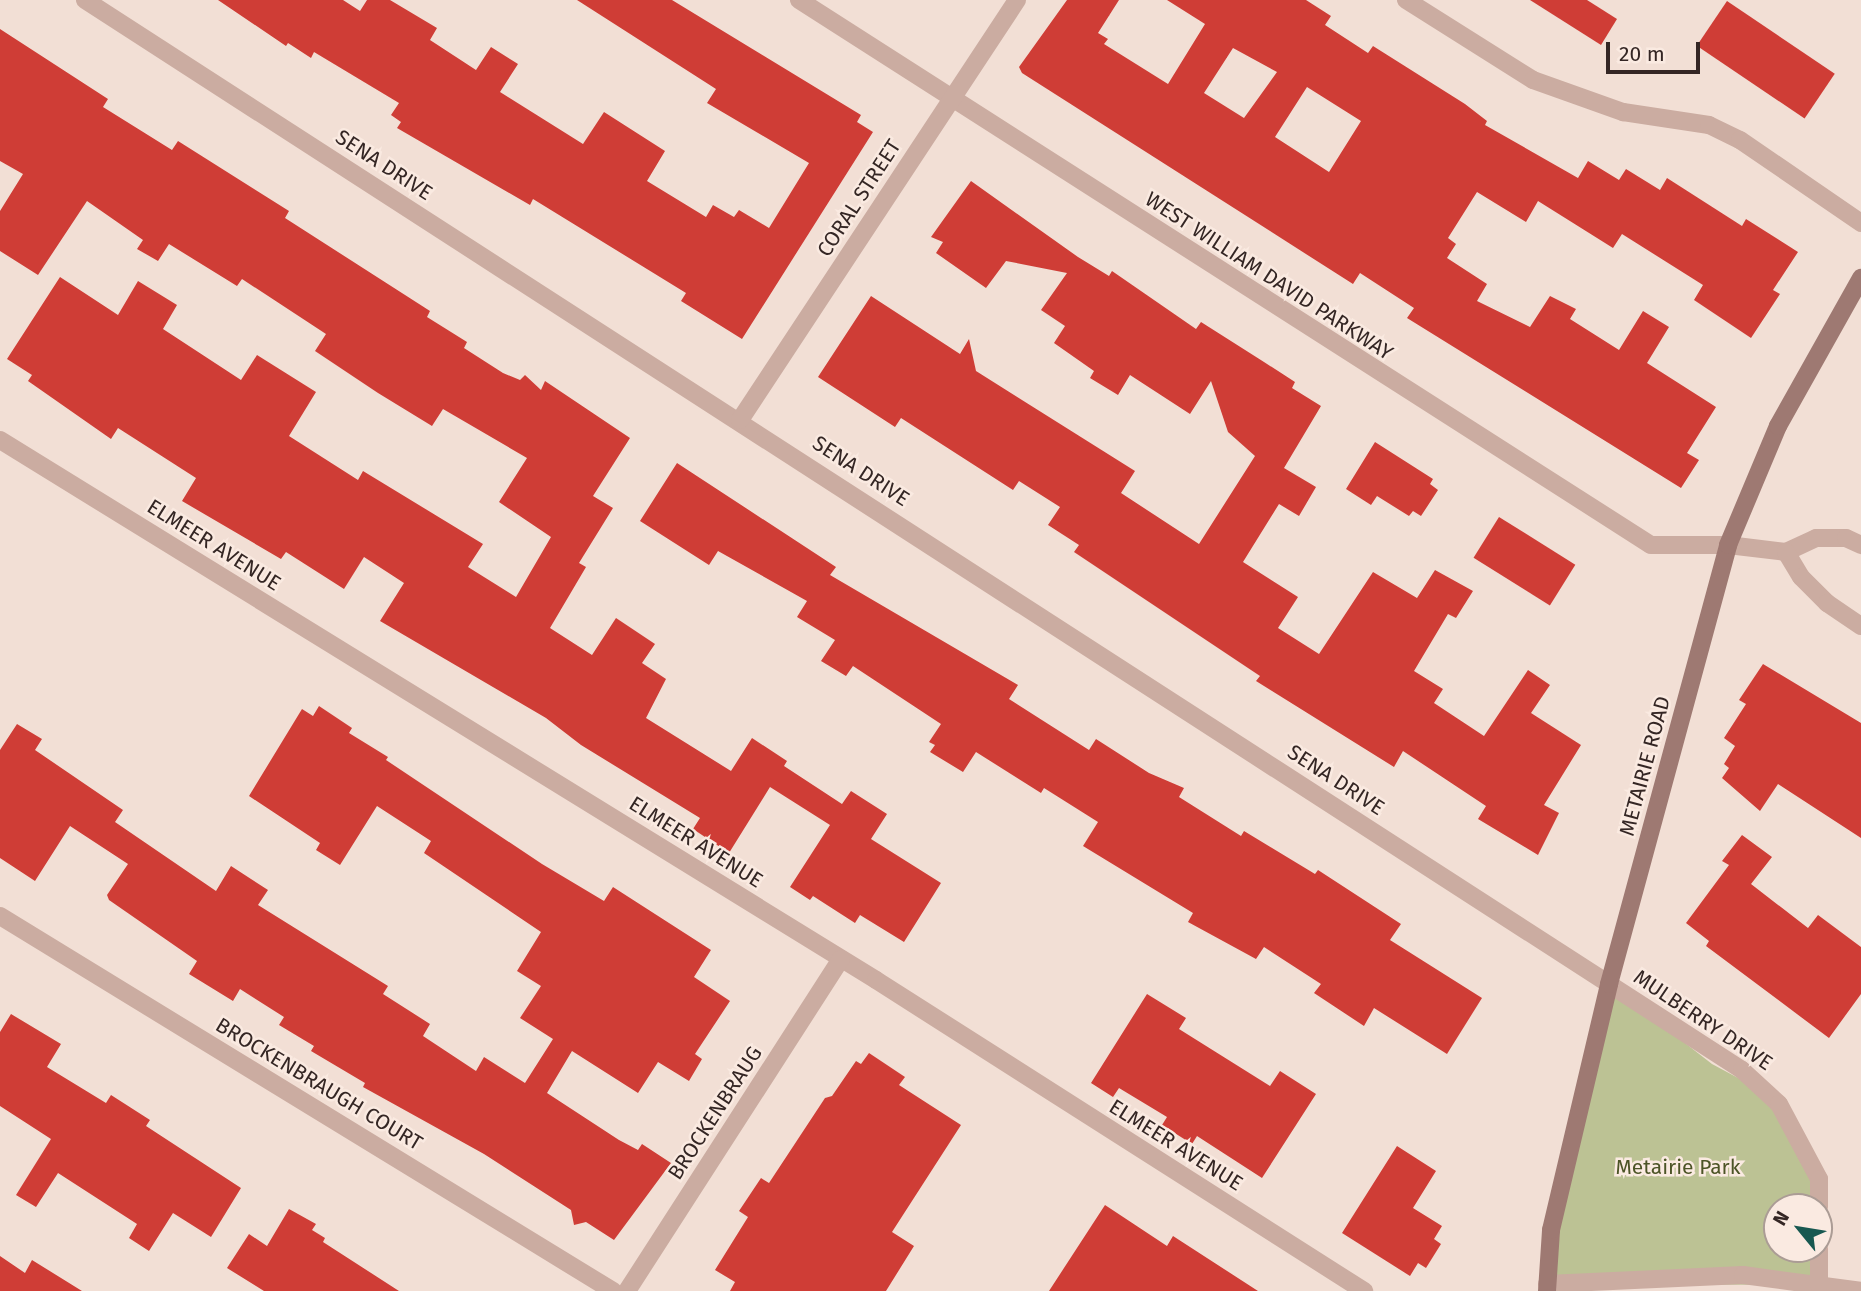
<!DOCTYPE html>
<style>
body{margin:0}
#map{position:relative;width:1861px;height:1291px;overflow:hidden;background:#f2dfd5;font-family:"Fira Sans",sans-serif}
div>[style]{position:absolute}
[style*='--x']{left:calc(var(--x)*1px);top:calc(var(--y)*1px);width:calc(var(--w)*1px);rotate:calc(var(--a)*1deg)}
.green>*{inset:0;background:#bcc294}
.building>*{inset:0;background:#cf3d36;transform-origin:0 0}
.minor>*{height:18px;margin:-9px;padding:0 9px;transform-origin:9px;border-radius:9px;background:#cbaca1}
.secondary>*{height:18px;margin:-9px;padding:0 9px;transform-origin:9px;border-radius:9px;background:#9e7972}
span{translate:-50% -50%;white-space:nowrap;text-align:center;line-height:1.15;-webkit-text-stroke:5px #faeae1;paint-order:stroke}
.street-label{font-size:21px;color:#342624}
.park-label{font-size:21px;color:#4c5426}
.north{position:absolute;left:1763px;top:1193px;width:70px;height:70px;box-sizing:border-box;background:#faeae1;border:2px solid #ab9c95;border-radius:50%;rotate:300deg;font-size:19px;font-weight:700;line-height:28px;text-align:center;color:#342624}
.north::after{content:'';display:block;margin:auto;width:24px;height:32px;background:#175850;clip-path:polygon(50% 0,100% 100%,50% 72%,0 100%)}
.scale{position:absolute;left:1606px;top:42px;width:94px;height:32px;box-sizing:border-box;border:4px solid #342624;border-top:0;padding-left:9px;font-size:21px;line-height:24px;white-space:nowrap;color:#342624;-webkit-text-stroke:5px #faeae1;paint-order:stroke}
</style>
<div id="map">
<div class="green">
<div style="clip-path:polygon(1609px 984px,1712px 1064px,1768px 1094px,1819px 1179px,1819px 1207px,1777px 1207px,1777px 1249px,1819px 1249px,1819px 1285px,1547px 1284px)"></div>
</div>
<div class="building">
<div style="clip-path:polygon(218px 0,343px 0,360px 11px,367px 0,390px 0,437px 28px,430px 40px,476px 70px,491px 47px,518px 64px,500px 92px,583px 144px,604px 112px,665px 151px,647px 181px,706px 217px,713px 205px,734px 217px,739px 210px,769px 228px,809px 163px,707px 103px,716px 89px,577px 0,672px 0,861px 115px,857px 122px,873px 132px,742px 339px,681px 301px,686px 293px,533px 199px,530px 205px,397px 128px,401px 122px,391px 115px,399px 103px,314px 52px,311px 58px,288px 43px,286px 46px)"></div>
<div style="clip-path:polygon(evenodd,1067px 0,1119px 0,1098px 33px,1108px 39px,1104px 44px,1168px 84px,1205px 24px,1167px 0,1306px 0,1331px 16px,1325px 25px,1368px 53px,1373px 46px,1465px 104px,1487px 121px,1485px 125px,1578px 178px,1588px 161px,1619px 180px,1626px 169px,1660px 190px,1667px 178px,1742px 226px,1746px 219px,1798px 252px,1773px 290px,1780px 294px,1751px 338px,1694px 300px,1703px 285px,1622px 234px,1613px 248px,1538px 201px,1526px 222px,1477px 192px,1448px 238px,1456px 244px,1447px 258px,1487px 284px,1477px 301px,1530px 327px,1550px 296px,1576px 309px,1570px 319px,1619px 350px,1643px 311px,1669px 327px,1647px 363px,1716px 407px,1687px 453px,1699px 460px,1681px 488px,1407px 318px,1414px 308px,1360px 273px,1353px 284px,1022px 73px,1019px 67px,1067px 0,1233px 48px,1277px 72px,1244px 118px,1204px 93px,1233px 48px,1067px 0,1307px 87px,1361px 121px,1329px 172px,1275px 137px,1307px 87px)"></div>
<div style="clip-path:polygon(1530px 0,1587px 0,1617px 19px,1601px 45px)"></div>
<div style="left:1727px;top:1px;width:130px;height:54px;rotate:34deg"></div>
<div style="clip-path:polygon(0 29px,108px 99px,103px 107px,172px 150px,178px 141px,289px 211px,285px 218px,430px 311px,427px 317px,467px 342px,464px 348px,503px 373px,520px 380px,525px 375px,541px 390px,545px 381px,630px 438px,593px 496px,613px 508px,579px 563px,586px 567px,550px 628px,592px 655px,616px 618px,655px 644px,642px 663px,666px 679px,646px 718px,731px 771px,752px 738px,787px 761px,784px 766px,842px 804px,851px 791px,887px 814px,871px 839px,941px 883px,904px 942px,860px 915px,855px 923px,813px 896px,810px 900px,790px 887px,830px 825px,770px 787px,729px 853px,693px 829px,700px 818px,581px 745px,546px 718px,380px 621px,404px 583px,364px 557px,344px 589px,286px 552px,281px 559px,182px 501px,196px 478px,118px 428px,111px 439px,28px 381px,32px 375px,7px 359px,60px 277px,118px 315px,138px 281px,177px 305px,163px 329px,241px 380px,257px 355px,316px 392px,289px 436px,358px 480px,363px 471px,483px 544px,468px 567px,516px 597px,551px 537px,499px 502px,527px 458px,443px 409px,432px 426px,378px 393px,315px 351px,326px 334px,242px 279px,237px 286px,169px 244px,158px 261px,137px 249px,143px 240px,87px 201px,38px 275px,0 251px,0 211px,23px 174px,0 161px)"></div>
<div style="clip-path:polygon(971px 181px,1078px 257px,1109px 276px,1112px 271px,1196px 329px,1201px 322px,1264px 362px,1295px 382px,1292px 388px,1321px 406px,1284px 468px,1316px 487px,1299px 516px,1279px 504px,1243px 562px,1298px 597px,1278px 628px,1319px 654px,1373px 572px,1417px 598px,1435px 570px,1473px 591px,1456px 618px,1448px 614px,1414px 671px,1443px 689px,1434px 703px,1484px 736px,1528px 670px,1550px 685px,1531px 713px,1581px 745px,1544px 805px,1559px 813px,1538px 855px,1478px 819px,1486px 806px,1403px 751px,1394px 767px,1256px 681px,1260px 676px,1074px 552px,1079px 545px,1048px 525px,1060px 507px,1019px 481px,1013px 490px,901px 418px,895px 427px,818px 377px,871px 296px,960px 354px,969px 339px,976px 371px,1135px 471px,1121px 493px,1199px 544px,1255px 456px,1228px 432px,1211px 381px,1190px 414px,1130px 375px,1118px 395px,1090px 378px,1094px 371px,1054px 343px,1065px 326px,1041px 310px,1067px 273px,1006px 261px,986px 288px,936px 253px,943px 242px,931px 237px)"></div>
<div style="clip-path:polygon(1375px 442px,1433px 479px,1430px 484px,1438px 490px,1421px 516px,1413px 511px,1409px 516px,1377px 496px,1371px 505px,1346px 489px)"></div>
<div style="clip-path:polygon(677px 463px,836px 567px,830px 575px,1018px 685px,1009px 699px,1089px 750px,1096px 739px,1149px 773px,1184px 788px,1179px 797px,1241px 836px,1244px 831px,1315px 874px,1318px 870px,1401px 924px,1390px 940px,1482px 998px,1447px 1054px,1374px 1008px,1364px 1026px,1314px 993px,1321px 984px,1264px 947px,1256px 959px,1188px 922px,1193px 913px,1083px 846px,1098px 822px,1044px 788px,1041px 793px,976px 752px,963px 772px,930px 752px,935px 745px,929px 742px,941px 724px,853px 666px,846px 676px,821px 661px,835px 640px,797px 617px,807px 601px,718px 551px,709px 565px,640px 521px)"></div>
<div style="left:1499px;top:517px;width:90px;height:48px;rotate:32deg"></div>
<div style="clip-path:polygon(1763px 664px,1861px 723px,1861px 838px,1778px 784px,1760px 811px,1722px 778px,1729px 768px,1724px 764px,1735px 746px,1724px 738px,1746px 704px,1739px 700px)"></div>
<div style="clip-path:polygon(319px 706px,352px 728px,349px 733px,388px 757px,386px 760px,542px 864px,604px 901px,613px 887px,711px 950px,694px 977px,730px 1001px,695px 1054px,702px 1059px,689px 1081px,658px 1062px,638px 1093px,572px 1051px,547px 1093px,619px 1140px,638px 1150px,642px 1144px,671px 1163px,614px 1240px,586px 1222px,574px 1225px,571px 1210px,484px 1154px,363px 1087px,365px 1083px,311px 1051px,314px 1046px,279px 1025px,284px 1017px,240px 989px,233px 1001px,189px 974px,197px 961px,109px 900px,107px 895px,128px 864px,70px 826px,35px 881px,0 858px,0 750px,17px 724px,42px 739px,35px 750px,123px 810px,115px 822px,216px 891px,231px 866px,268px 890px,258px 905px,388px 986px,383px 994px,430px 1024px,423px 1036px,476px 1071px,484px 1057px,525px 1083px,553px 1039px,520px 1018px,541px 986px,517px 971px,541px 932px,424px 853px,431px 841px,377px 806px,340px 865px,316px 850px,320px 843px,249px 796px,302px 709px,313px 716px)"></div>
<div style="clip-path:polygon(1742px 835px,1772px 857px,1751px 884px,1808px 928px,1818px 915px,1861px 947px,1861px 994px,1829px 1038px,1706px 946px,1709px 941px,1686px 923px,1729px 865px,1722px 861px)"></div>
<div style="clip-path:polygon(1147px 994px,1186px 1018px,1179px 1029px,1270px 1086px,1280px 1071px,1316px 1094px,1262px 1178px,1197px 1136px,1192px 1144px,1162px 1125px,1167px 1117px,1119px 1088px,1113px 1097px,1091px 1083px)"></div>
<div style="clip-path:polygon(11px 1014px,61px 1044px,47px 1067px,106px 1103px,111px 1095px,150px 1120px,146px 1126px,241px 1188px,211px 1237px,173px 1213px,149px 1251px,129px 1238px,137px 1224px,58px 1173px,36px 1207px,16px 1195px,51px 1139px,0 1106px,0 1032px)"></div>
<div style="clip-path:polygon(869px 1053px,905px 1077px,899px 1085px,961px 1125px,892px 1232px,914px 1246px,886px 1291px,730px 1291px,735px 1282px,715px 1270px,748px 1217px,739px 1211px,761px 1178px,769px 1183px,825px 1098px,832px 1096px,856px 1061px,861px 1064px)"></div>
<div style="clip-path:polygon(1397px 1146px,1436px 1171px,1413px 1208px,1442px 1226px,1434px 1239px,1441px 1244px,1426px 1268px,1418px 1263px,1410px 1276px,1342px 1233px)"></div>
<div style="clip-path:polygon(1105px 1205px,1167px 1246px,1173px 1236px,1258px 1291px,1049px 1291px)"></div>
<div style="clip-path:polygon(289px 1209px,316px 1224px,312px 1230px,325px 1238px,323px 1242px,399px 1291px,264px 1291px,227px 1268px,249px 1234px,267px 1246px)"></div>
<div style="clip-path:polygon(0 1256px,25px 1273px,32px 1260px,82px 1291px,0 1291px)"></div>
</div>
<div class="minor">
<div style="--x:85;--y:0;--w:1972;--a:32.85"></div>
<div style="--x:1742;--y:1070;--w:50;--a:42.6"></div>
<div style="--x:1779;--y:1104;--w:85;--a:61.9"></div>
<div style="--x:1819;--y:1179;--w:28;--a:90"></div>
<div style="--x:799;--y:0;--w:1011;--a:32.61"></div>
<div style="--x:1651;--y:545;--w:77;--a:0"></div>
<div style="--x:1728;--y:545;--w:58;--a:6.9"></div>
<div style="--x:1786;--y:552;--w:33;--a:-25"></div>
<div style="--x:1816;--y:538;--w:30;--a:0"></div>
<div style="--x:1846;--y:538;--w:17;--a:25"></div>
<div style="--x:1406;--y:0;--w:150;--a:32.2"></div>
<div style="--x:1533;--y:80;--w:96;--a:19.6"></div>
<div style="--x:1623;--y:112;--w:87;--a:8.6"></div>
<div style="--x:1709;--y:125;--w:34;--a:26"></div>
<div style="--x:1740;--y:140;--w:147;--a:34.4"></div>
<div style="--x:740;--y:420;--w:503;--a:-56.59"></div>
<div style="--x:0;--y:440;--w:1029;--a:31.65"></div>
<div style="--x:876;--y:980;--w:579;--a:32.51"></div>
<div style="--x:1786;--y:552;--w:29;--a:59"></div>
<div style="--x:1801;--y:577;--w:37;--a:45"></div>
<div style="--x:1827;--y:603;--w:41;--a:34.1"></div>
<div style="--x:0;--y:916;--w:719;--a:31.46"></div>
<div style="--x:1547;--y:1284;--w:196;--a:-2.6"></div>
<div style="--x:1743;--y:1275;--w:119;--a:7.7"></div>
<div style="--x:1819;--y:1285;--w:36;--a:-90"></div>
<div style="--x:627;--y:1291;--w:395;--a:-57.2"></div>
</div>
<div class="secondary">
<div style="--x:1547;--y:1291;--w:61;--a:-86.2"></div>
<div style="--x:1551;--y:1230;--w:253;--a:-76.7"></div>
<div style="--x:1609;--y:984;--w:455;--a:-74.8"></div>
<div style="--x:1728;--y:545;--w:129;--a:-67.2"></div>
<div style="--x:1778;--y:426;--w:170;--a:-60.7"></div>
</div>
<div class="street-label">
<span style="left:384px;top:165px;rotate:33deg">SENA DRIVE</span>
<span style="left:859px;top:198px;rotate:-57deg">CORAL STREET</span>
<span style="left:1269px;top:276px;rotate:33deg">WEST WILLIAM DAVID PARKWAY</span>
<span style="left:861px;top:471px;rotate:33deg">SENA DRIVE</span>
<span style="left:214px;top:545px;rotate:32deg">ELMEER AVENUE</span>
<span style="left:1645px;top:766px;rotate:-75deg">METAIRIE ROAD</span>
<span style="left:1336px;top:780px;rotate:33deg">SENA DRIVE</span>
<span style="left:696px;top:842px;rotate:32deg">ELMEER AVENUE</span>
<span style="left:1703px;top:1020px;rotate:34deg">MULBERRY DRIVE</span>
<span style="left:319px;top:1084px;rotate:31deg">BROCKENBRAUGH COURT</span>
<span style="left:715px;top:1113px;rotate:-57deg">BROCKENBRAUG</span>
<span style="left:1176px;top:1145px;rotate:32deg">ELMEER AVENUE</span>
</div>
<div class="park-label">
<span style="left:1678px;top:1167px">Metairie Park</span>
</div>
<div class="north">N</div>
<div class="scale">20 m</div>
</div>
